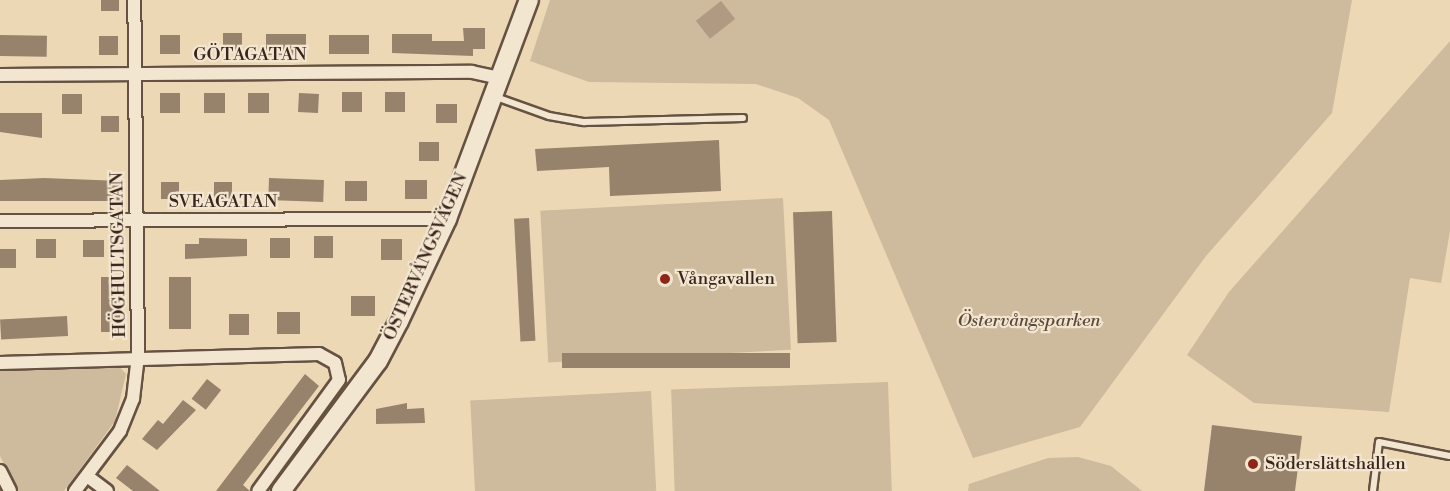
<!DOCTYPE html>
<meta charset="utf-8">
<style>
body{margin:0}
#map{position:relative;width:1450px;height:491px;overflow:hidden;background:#edd8b6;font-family:"Libre Bodoni",serif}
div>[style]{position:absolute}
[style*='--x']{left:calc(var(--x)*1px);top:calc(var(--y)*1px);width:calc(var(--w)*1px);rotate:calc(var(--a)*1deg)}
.green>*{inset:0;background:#ceba9c;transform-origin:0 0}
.water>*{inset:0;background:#b09b82;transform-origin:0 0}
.building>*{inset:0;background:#97826c;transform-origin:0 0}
.roads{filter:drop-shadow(2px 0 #665242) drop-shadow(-2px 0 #665242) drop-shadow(0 2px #665242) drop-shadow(0 -2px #665242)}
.lane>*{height:6px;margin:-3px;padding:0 3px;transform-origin:3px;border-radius:3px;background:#f3e6d0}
.street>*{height:12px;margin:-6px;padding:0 6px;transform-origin:6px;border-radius:6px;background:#f3e6d0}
.secondary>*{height:18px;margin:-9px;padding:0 9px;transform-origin:9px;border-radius:9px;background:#f3e6d0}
.dots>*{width:16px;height:16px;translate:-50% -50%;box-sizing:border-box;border:3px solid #f3e6d0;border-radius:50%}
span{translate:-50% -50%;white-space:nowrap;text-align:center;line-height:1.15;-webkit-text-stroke:4.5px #f3e6d0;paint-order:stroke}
.street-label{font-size:18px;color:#39251c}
.poi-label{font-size:18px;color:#39251c}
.left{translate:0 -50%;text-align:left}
.park-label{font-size:18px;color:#5e4a3c;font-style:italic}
</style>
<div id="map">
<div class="green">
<div style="clip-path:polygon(550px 0,1352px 0,1332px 113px,1206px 256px,1080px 427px,973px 458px,829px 120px,798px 98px,756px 84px,589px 82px,530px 61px)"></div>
<div style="clip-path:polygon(1450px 41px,1450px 231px,1441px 283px,1410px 278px,1389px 412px,1254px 403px,1187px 355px,1229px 292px)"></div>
<div style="left:783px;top:198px;width:152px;height:243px;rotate:87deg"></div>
<div style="clip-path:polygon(117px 364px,126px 374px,115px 421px,64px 491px,18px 491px,0 456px,0 370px)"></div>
<div style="left:888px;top:382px;width:109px;height:217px;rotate:88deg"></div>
<div style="left:651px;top:391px;width:100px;height:181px;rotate:87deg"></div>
<div style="clip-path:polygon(1078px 457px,1111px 466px,1142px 491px,968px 491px,969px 484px,1048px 458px)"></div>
</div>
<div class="water">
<div style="left:721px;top:1px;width:23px;height:32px;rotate:52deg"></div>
</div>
<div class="building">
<div style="left:101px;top:0;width:18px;height:11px"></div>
<div style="clip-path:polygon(463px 28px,485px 28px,485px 49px,473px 49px,473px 56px,392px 53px,392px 34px,432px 34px,432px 41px,464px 41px)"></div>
<div style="left:223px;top:33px;width:19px;height:18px"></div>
<div style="left:266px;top:34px;width:40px;height:21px"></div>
<div style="left:0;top:35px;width:47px;height:21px;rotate:1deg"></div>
<div style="left:160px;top:35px;width:20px;height:19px"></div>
<div style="left:329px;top:35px;width:40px;height:19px"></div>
<div style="left:99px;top:36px;width:19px;height:19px"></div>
<div style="left:342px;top:92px;width:20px;height:20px"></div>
<div style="left:385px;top:92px;width:20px;height:20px"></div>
<div style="left:160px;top:93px;width:20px;height:20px"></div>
<div style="left:204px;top:93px;width:21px;height:20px"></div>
<div style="left:248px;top:93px;width:21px;height:20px"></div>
<div style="left:299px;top:93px;width:20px;height:19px;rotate:3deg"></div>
<div style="left:62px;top:94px;width:20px;height:20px"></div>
<div style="left:436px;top:104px;width:21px;height:19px"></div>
<div style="clip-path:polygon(0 113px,42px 113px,42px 138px,0 132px)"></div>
<div style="left:101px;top:116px;width:18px;height:16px"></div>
<div style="clip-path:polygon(719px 140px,721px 191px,610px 196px,609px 167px,537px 171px,535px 149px)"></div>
<div style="left:419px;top:142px;width:20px;height:19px"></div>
<div style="clip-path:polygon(44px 178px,121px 181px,121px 201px,0 201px,0 180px)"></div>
<div style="left:269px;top:178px;width:55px;height:22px;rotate:2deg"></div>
<div style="left:405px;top:180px;width:22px;height:19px"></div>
<div style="left:345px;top:181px;width:22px;height:20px"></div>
<div style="left:161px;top:182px;width:18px;height:17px"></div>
<div style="left:214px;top:182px;width:18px;height:18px"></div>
<div style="left:832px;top:211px;width:131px;height:39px;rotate:88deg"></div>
<div style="left:529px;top:218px;width:123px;height:15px;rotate:87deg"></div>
<div style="left:314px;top:236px;width:19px;height:22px"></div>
<div style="clip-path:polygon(199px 238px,247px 239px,247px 256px,185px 259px,185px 244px,199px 244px)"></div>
<div style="left:270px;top:238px;width:20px;height:20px"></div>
<div style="left:36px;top:239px;width:20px;height:19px"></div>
<div style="left:381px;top:239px;width:21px;height:21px"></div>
<div style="left:83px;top:240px;width:21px;height:17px"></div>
<div style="left:0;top:249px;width:16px;height:19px"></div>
<div style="left:101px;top:277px;width:19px;height:55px"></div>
<div style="left:169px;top:277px;width:22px;height:52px"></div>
<div style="left:351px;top:296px;width:24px;height:20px"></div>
<div style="left:277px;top:312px;width:23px;height:22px"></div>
<div style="left:229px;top:314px;width:20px;height:21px"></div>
<div style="left:67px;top:316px;width:20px;height:67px;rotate:87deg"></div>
<div style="left:790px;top:353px;width:15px;height:228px;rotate:90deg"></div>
<div style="clip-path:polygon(305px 374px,319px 386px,243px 485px,250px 491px,216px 491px)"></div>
<div style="left:207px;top:379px;width:18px;height:25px;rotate:38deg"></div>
<div style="clip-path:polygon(183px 400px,196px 410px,157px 450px,142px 439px,158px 420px,163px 424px)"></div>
<div style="clip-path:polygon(407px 403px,407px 409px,424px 408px,425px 423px,376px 424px,376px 409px)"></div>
<div style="clip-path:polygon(1212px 425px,1302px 436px,1295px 491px,1204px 491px)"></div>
<div style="clip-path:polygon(127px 465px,160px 491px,133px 491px,116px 478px)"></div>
</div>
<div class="roads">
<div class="lane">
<div style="--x:496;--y:97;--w:56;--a:19.7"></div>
<div style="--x:549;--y:116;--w:36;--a:10"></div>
<div style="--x:584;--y:122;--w:159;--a:-1.4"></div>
<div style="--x:1373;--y:491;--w:49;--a:-83"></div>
<div style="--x:1379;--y:442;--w:72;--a:11.2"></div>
</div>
<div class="street">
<div style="--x:0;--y:75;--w:472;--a:-0.4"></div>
<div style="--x:472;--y:72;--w:29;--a:12"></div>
<div style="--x:0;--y:221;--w:447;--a:-0.3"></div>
<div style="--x:0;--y:363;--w:319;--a:-1.6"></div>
<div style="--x:319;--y:354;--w:18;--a:29"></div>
<div style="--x:335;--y:363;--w:17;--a:77"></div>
<div style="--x:339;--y:380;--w:137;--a:126.1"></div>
<div style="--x:0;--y:471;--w:22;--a:63"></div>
<div style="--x:87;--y:476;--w:25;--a:37"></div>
<div style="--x:75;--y:491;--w:75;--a:-53.1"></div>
<div style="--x:120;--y:431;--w:35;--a:-68"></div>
<div style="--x:133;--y:399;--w:43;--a:-83.4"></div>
<div style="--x:138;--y:356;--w:356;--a:-90.6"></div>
</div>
<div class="secondary">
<div style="--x:281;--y:491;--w:162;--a:-53.3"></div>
<div style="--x:378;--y:361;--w:45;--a:-62.3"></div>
<div style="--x:399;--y:321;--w:113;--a:-64.8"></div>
<div style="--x:447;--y:219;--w:234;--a:-69.5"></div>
</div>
</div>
<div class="dots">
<div style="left:665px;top:279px;background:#8f2418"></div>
<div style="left:1253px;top:464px;background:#8f2418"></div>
</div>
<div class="street-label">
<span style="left:250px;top:55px">GÖTAGATAN</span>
<span style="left:223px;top:202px">SVEAGATAN</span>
<span style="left:119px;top:255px;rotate:-91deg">HÖGHULTSGATAN</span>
<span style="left:426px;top:257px;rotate:-66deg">ÖSTERVÅNGSVÄGEN</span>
</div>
<div class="poi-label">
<span class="left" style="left:677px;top:279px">Vångavallen</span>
<span class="left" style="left:1265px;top:464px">Söderslättshallen</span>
</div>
<div class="park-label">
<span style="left:1029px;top:321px">Östervångsparken</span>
</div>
</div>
